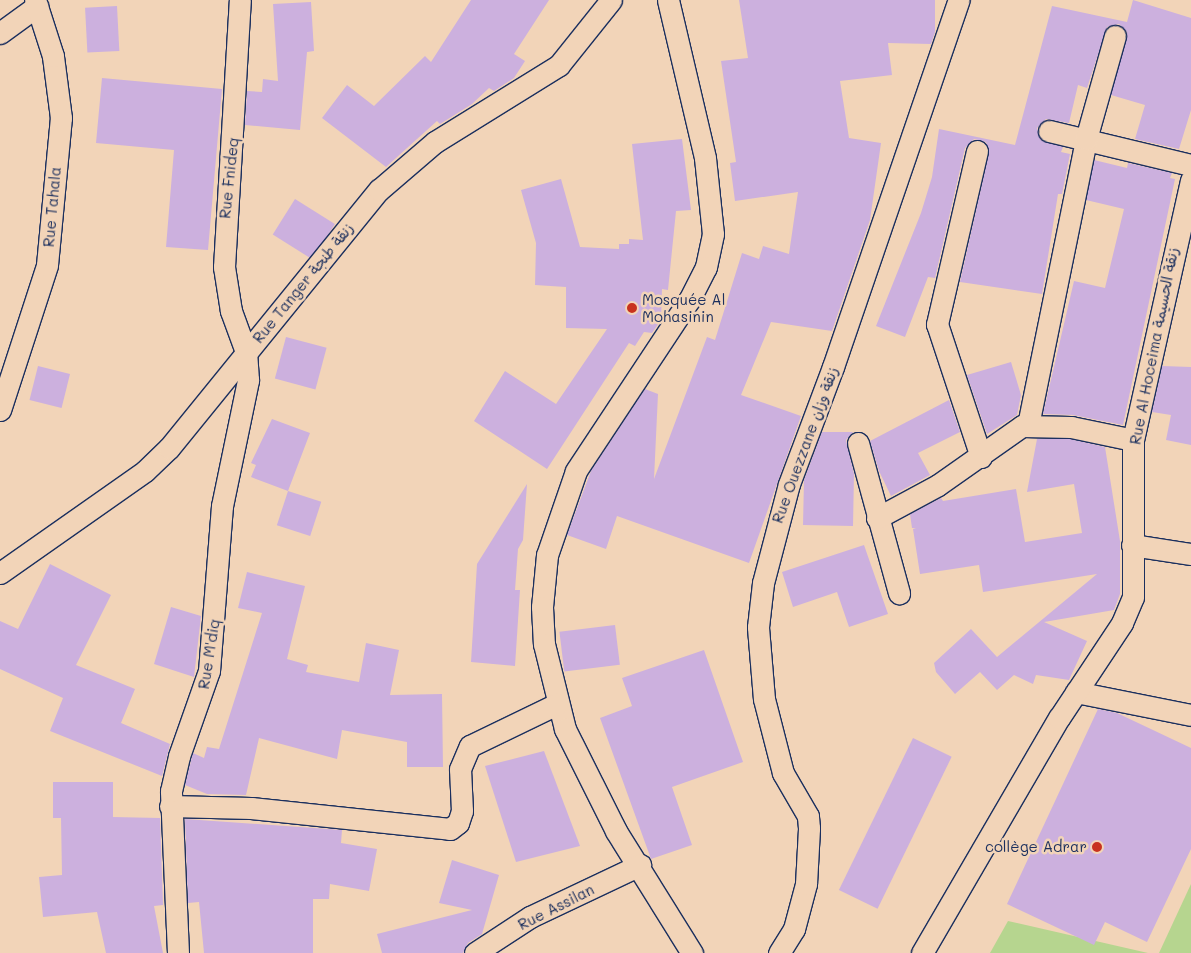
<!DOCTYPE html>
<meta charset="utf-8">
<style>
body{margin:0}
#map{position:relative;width:1191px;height:953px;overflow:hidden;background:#f2d4b8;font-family:Mali,"Playpen Sans Arabic",sans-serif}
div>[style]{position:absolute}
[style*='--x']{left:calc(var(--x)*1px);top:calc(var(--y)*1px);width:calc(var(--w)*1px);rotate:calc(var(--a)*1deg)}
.green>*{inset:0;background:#b6d58f}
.building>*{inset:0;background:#ccb0de;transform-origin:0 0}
.roads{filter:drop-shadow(1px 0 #1b2f5e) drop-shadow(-1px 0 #1b2f5e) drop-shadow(0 1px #1b2f5e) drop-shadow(0 -1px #1b2f5e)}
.minor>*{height:21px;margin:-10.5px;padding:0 10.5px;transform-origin:10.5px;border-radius:10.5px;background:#f2d4b8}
.dots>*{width:14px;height:14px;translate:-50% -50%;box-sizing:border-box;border:2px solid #f2d4b8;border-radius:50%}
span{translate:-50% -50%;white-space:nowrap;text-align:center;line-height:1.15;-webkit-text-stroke:5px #f2d4b8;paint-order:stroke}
.street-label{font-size:15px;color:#1b2f5e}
.poi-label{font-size:15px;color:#1b2f5e}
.left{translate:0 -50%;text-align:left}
.right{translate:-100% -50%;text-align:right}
</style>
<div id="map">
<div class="green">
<div style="clip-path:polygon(1191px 884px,1191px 953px,1159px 953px)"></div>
<div style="clip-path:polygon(1008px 921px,1148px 953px,990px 953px)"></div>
</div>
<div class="building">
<div style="clip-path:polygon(471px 0,549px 0,514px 54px,525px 61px,514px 78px,494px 91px,489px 88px,472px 104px,440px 124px,437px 121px,386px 167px,322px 118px,347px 85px,374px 106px,425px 56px,431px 62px)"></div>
<div style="clip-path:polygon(739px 0,935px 0,935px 32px,931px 44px,888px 43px,892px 75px,840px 81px,849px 138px,881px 143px,870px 220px,832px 331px,771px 322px,741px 395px,801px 416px,749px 563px,617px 516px,606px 549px,567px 535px,591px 471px,645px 389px,658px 394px,654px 479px,707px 337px,715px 340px,742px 253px,759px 259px,763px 246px,789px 254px,798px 192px,735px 201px,730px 163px,736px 162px,721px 61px,748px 58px)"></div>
<div style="clip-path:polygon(1133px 0,1191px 18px,1191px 110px,1179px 149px,1135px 139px,1145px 105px,1111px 95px,1127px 32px,1119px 24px,1107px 27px,1087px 88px,1078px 85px,1069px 123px,1046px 119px,1037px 128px,1041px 140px,1063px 147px,1061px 152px,1070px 154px,1062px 194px,1058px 194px,1042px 294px,960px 282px,989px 153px,986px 142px,974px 139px,965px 148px,935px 278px,928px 277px,905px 337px,876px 326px,921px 213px,932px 177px,939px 129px,1015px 145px,1052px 6px,1127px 22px)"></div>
<div style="clip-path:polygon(311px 2px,314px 51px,307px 52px,300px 130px,245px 125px,247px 91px,262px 92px,263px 79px,278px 81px,273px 4px)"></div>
<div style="left:117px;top:6px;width:45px;height:32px;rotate:87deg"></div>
<div style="clip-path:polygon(102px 78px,222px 89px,208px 250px,166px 247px,174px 150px,96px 143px)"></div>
<div style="clip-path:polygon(682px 139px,691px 210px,676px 211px,668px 290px,662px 289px,661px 320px,652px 333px,644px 332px,635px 346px,629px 343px,547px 469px,474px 421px,505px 371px,556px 404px,607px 329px,566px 328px,566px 287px,535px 285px,536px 243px,521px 190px,561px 179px,580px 247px,619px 249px,619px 244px,629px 244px,629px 239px,643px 240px,632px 144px)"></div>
<div style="clip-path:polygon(1094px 160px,1127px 168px,1128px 163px,1172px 173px,1170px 178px,1175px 179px,1123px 425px,1073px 415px,1043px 414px,1074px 281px,1105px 288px,1124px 209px,1086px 200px)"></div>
<div style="left:295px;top:199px;width:47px;height:42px;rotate:32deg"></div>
<div style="left:286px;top:337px;width:42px;height:43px;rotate:15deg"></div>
<div style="clip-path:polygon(1011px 362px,1021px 395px,1017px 415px,987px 434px,967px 375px)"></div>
<div style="left:38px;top:366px;width:33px;height:35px;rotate:14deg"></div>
<div style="clip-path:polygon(1162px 366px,1191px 367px,1191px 445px,1166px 440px,1171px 415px,1152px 412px)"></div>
<div style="clip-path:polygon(949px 400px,960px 432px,918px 453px,930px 475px,891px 496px,879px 471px,870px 441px)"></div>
<div style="clip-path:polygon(272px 419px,310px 433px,288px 491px,251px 477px,256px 465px,251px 463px)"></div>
<div style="clip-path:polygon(822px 432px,853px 432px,846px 440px,854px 474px,853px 526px,803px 525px,804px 480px)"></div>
<div style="clip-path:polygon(1037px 439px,1070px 439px,1105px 447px,1120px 541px,1120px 594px,1114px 610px,1044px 622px,1087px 641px,1069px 680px,1036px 675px,1033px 684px,1014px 675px,997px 690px,980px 672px,955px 694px,936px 672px,934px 663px,971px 629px,997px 657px,1097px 574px,983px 592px,979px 565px,920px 574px,913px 529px,916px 528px,912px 528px,910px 514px,941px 498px,943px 501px,1016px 489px,1025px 542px,1082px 533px,1074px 484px,1027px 492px)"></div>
<div style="clip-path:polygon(527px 484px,523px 540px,518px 549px,515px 590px,520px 590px,515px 666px,471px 662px,477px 564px)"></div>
<div style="left:288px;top:491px;width:35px;height:36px;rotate:18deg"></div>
<div style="clip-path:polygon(864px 545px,888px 614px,849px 627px,837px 592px,793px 607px,782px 572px)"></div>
<div style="clip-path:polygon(50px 564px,111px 595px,76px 665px,135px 689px,121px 723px,170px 744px,162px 776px,50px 731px,63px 698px,0 669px,0 621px,18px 629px)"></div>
<div style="clip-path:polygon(247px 572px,305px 586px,287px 659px,308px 665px,306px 672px,359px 682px,366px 643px,399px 650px,390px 695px,442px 694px,443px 767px,407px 767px,407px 742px,342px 730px,337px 759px,259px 738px,246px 795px,207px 794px,185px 785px,193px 753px,204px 758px,207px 747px,219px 749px,262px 613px,238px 608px)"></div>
<div style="clip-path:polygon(171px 607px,201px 616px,194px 677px,154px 664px)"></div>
<div style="left:615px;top:625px;width:40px;height:56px;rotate:83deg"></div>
<div style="clip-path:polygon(704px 650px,743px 762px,672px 787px,692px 845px,651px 859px,600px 718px,632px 706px,622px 678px)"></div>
<div style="clip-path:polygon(1098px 709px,1117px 713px,1191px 748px,1191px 849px,1147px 942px,1105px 922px,1094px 945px,1007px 904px)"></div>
<div style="left:913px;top:738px;width:43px;height:169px;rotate:26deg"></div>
<div style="clip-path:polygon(544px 751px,580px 846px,516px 862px,485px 766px)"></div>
<div style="clip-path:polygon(53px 782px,113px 782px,113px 817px,160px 818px,163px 905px,154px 906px,163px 953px,106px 953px,97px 912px,43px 917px,39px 877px,62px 875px,61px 818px,53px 818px)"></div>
<div style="clip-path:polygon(185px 819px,342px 830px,341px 843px,377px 849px,369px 891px,330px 884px,329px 899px,313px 899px,313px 953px,204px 953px,199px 902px,188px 903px)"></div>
<div style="clip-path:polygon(452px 860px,499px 875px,482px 934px,468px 943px,463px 953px,382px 953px,377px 934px,472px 910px,439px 903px)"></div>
</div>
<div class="roads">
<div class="minor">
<div style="--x:668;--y:0;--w:162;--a:76.8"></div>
<div style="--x:705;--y:158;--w:76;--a:84"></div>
<div style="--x:713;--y:234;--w:34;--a:102"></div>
<div style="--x:706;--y:267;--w:37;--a:117"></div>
<div style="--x:689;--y:300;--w:205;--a:123.5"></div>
<div style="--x:576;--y:471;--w:89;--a:109"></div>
<div style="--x:547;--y:555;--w:52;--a:95.5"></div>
<div style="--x:542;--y:607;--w:37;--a:87"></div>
<div style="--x:544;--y:644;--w:88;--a:76.1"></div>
<div style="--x:565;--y:729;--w:114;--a:63.4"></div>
<div style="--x:616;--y:831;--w:144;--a:58.1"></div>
<div style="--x:0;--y:33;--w:46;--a:-36.1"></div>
<div style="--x:1049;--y:131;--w:146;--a:13.5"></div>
<div style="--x:977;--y:151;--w:178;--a:103"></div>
<div style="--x:937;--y:324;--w:140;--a:71.7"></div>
<div style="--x:0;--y:410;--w:152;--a:-72"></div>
<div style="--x:47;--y:265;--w:148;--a:-84.6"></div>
<div style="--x:61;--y:118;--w:63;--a:-97.4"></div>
<div style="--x:53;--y:56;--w:59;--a:-107.8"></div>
<div style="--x:1028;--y:425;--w:292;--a:-78.5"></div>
<div style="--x:1086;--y:139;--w:107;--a:-74.3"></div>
<div style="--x:858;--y:443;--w:156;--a:74.7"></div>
<div style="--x:877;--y:518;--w:69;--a:-28.4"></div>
<div style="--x:938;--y:485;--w:103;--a:-35.1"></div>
<div style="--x:1022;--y:426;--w:49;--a:1.2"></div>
<div style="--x:1071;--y:427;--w:63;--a:11.8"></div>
<div style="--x:1132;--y:545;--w:60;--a:8.7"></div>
<div style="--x:0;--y:573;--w:177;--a:-35.1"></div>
<div style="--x:145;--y:471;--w:33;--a:-44"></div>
<div style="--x:169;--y:448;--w:333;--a:-50.9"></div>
<div style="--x:379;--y:190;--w:74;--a:-40.6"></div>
<div style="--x:435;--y:142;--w:146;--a:-31.8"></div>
<div style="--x:559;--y:65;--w:83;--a:-51.3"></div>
<div style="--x:1076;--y:692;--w:117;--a:11.3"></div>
<div style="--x:170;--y:806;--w:81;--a:1.4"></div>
<div style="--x:251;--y:808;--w:200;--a:6"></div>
<div style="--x:450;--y:829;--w:10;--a:-37"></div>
<div style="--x:458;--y:823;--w:13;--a:-72"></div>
<div style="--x:462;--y:811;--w:42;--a:-92.7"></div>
<div style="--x:460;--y:769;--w:25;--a:-67"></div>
<div style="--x:470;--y:746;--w:97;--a:-25.8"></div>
<div style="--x:178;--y:953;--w:162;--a:-92.5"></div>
<div style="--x:171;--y:791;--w:36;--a:-77"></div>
<div style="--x:179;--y:756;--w:90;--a:-70.6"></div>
<div style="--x:209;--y:671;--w:166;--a:-85.5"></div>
<div style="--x:222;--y:506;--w:129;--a:-78.3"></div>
<div style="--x:248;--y:380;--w:28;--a:-94"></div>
<div style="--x:246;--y:352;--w:44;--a:-110.1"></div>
<div style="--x:231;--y:311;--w:45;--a:-99"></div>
<div style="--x:224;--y:267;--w:267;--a:-86.6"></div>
<div style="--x:475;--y:953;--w:66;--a:-33.2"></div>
<div style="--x:530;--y:917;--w:122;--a:-25.3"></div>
<div style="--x:779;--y:953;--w:28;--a:-58"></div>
<div style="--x:794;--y:929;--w:47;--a:-75.1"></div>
<div style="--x:806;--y:884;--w:56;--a:-86.9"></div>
<div style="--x:809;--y:828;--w:12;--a:-95"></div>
<div style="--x:808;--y:816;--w:50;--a:-120.2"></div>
<div style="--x:783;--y:773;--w:76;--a:-104.4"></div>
<div style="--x:764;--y:699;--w:72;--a:-94.8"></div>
<div style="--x:758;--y:627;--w:44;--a:-83.5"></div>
<div style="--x:763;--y:583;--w:102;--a:-75.3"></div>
<div style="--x:789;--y:484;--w:125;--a:-69.4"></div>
<div style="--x:833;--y:367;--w:388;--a:-71.1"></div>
<div style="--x:922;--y:953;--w:272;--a:-59.8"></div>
<div style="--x:1059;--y:718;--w:114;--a:-56.4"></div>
<div style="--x:1122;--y:623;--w:28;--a:-67"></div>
<div style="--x:1133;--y:597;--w:157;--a:-90"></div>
<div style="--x:1133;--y:440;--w:266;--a:-77.4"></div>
</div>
</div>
<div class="dots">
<div style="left:632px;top:308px;background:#c8321e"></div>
<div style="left:1097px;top:847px;background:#c8321e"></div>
</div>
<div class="street-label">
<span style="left:229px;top:178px;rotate:-84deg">Rue Fnideq</span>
<span style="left:52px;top:207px;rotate:-85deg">Rue Tahala</span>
<span style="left:303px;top:283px;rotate:-51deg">Rue Tanger زنقة طنجة</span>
<span style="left:1154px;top:346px;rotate:-79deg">Rue Al Hoceima زنقة الحسيمة</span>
<span style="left:805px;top:445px;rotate:-70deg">Rue Ouezzane زنقة وزان</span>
<span style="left:209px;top:654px;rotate:-81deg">Rue M'diq</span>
<span style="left:556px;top:907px;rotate:-27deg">Rue Assilan</span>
</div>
<div class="poi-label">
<span class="left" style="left:642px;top:308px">Mosquée Al<br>Mohasinin</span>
<span class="right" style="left:1087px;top:847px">collège Adrar</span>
</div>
</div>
